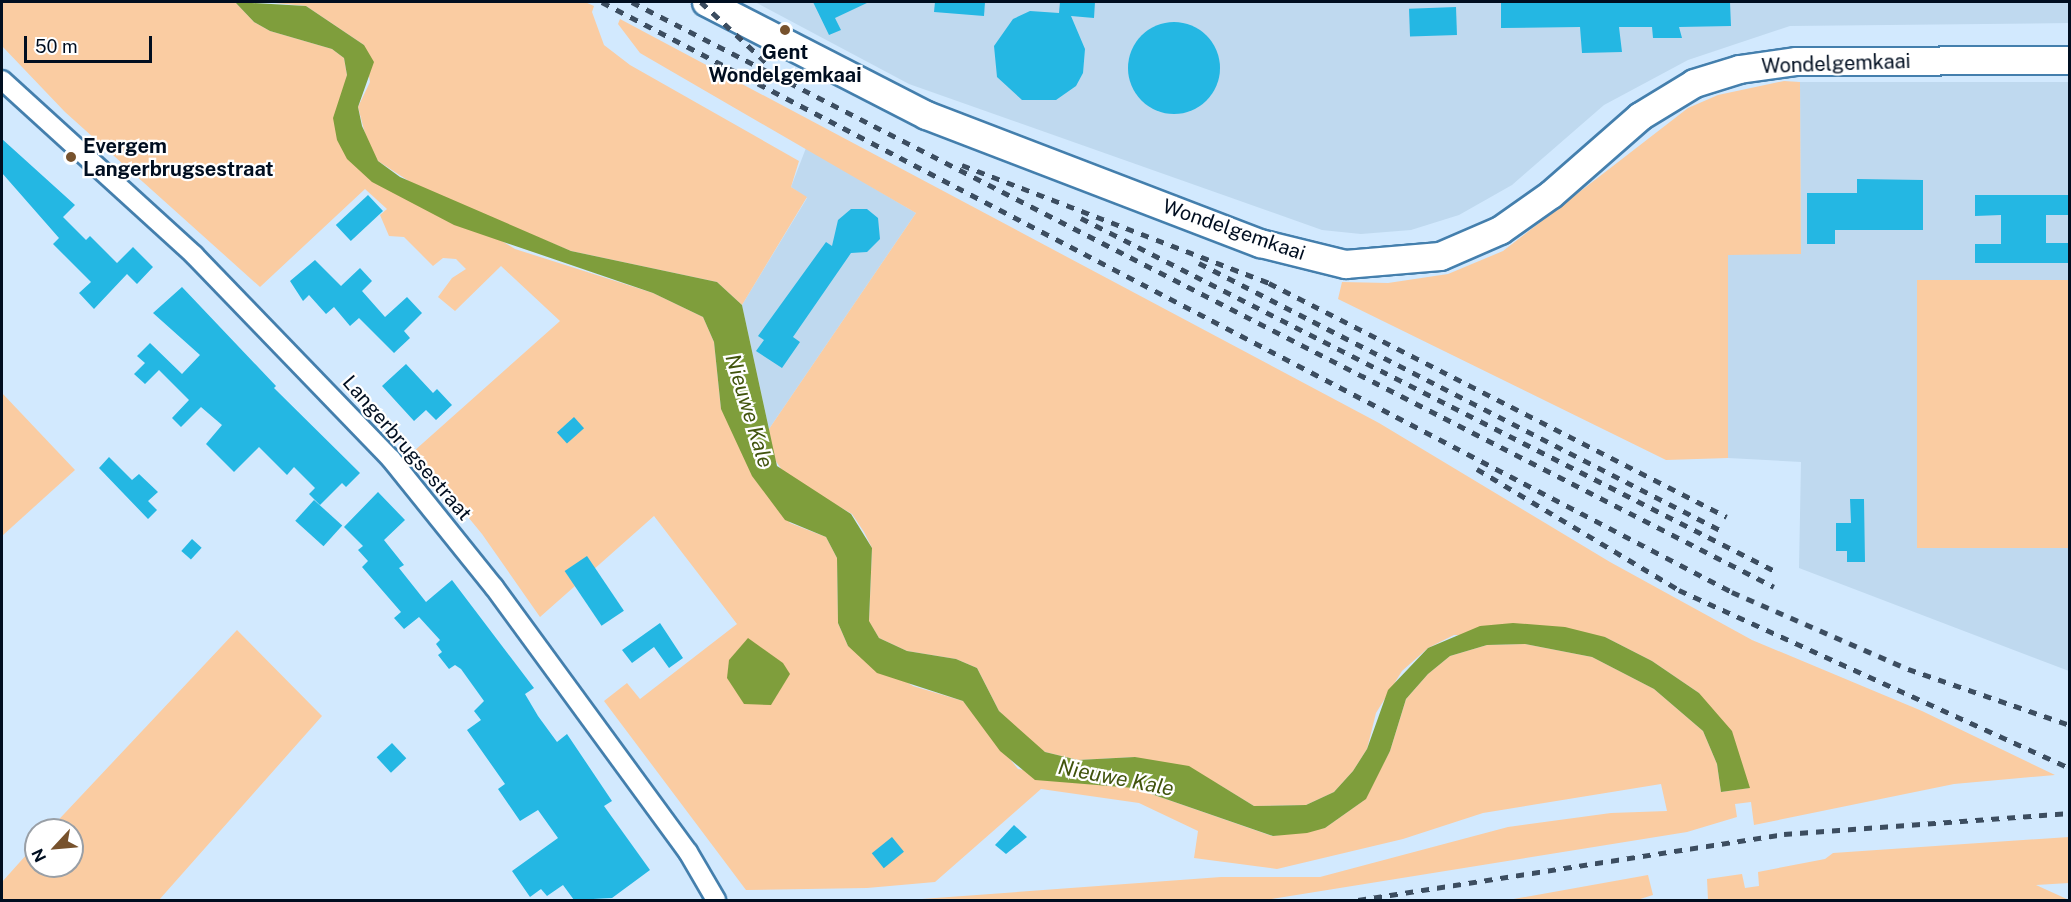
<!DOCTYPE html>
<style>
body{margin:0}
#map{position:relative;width:2071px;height:902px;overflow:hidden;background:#d2e9fe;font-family:"Public Sans",sans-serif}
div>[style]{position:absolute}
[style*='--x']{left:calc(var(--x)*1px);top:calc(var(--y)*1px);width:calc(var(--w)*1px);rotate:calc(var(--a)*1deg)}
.built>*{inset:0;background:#bfd9ef}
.green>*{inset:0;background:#facca2;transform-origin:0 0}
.water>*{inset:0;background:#7f9e3c}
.building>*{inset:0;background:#24b7e3;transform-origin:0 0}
.round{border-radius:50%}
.roads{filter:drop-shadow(2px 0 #447fad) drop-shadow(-2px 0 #447fad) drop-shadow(0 2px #447fad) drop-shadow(0 -2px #447fad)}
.minor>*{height:18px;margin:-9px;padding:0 9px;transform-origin:9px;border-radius:9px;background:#fff}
.secondary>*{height:27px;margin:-13.5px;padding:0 13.5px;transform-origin:13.5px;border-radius:13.5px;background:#fff}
.rail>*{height:4.5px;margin-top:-2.25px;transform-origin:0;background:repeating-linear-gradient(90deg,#3c4d60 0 8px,transparent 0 16px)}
.dots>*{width:16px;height:16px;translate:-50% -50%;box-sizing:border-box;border:3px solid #fff;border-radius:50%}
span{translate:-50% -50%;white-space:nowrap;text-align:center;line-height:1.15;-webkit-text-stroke:4.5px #fff;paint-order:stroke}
.poi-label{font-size:20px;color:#000e20;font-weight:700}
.left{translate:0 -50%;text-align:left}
.street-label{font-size:20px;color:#000e20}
.water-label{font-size:21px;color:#41540d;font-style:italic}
.frame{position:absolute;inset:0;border:3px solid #000e20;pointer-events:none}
.north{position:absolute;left:24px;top:818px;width:60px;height:60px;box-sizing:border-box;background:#fff;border:2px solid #999fa6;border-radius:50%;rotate:244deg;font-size:16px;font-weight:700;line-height:24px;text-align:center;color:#000e20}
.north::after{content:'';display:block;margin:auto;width:21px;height:27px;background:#77522d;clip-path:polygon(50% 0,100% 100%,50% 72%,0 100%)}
.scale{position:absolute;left:24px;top:36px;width:128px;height:27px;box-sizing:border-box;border:3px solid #000e20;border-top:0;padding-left:8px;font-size:18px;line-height:21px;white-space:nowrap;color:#000e20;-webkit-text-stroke:4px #fff;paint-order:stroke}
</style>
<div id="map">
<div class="built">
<div style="clip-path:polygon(755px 2px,2069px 2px,2070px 23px,1790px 26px,1688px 60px,1604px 105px,1512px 185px,1459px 215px,1411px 230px,1361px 234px,1322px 230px,909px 84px)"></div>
<div style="clip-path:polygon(1800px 82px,2069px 82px,2069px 671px,1799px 568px,1801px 462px,1728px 458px,1728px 254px,1801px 254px)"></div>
<div style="clip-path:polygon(806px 148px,916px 213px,769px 429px,742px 305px,807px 198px,791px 187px)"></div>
</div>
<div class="green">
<div style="clip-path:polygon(2px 2px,235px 2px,254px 22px,270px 31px,332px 49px,344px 58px,347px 75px,337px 140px,515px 249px,653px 293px,703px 317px,714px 342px,721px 409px,790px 523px,826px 537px,837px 558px,838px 623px,848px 646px,913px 686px,963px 701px,1018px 769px,1134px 788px,1272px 836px,1325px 828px,1363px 801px,1390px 751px,1406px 699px,1428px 674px,1450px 656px,1487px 645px,1525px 644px,1592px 657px,1654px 689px,1703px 731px,1717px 764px,1721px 792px,1749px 788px,1699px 693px,1652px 661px,1605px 637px,1454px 635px,1428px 648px,1402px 671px,1376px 713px,1367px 749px,1353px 771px,1334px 792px,1306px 805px,1254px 806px,1218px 784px,1135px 757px,1078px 760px,1045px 752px,1026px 740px,999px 711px,977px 668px,956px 659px,907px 651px,879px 638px,869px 622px,872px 548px,864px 532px,852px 514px,786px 476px,771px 454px,769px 429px,916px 213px,640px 53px,618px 24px,620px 19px,1379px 423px,1610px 562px,1752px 640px,1922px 711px,2055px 775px,1954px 784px,1754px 825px,1751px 802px,1735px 804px,1737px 817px,1687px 832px,1266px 900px,908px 900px,1221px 877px,1320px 877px,1508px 827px,1611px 813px,1667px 811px,1661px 784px,1483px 813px,1403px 839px,1277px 869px,1194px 858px,1198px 831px,1139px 803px,1041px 789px,935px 882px,867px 888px,746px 890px,604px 701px,627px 683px,640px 699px,737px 624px,654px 516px,540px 617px,482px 534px,414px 451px,560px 321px,501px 266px,455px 311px,438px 297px,452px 278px,466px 269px,456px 259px,443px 258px,433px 266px,404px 237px,389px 236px,380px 215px,387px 209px,365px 189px,260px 287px,65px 112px,2px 46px)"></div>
<div style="clip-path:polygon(264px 2px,585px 2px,594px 6px,592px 12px,604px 45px,630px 65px,799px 161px,791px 187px,807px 197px,742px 305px,717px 282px,571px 251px,421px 189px,378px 161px,368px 145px,358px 107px,370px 82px,364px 45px,306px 6px)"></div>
<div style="clip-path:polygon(1784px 81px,1800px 82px,1801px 254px,1728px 255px,1728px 458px,1666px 460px,1338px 299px,1342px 282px,1388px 283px,1448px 274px,1503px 251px,1688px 108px,1718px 95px)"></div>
<div style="left:1917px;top:280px;width:152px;height:268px"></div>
<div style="clip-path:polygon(2px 393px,75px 470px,2px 536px)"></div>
<div style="clip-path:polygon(237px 630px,322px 716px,159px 900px,2px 900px,2px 882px,36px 844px,36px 866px,72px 866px,72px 830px,49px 830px)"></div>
<div style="clip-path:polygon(2069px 837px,2069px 883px,2036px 885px,2069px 900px,1708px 900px,1707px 879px,1742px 874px,1745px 888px,1759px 886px,1758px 872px,1825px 859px,1833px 853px)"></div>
<div style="clip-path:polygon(1648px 875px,1653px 895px,1637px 900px,1508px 900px)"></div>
</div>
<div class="water">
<div style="clip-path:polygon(235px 2px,306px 6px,364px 45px,374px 62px,358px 107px,362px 126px,378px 161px,400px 177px,571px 251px,717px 282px,742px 305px,777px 466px,851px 514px,872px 548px,869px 621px,879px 638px,907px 651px,956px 659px,977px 668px,999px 711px,1045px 752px,1078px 760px,1135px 757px,1189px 766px,1254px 806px,1306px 805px,1334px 792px,1353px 771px,1367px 749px,1388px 690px,1428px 648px,1480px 626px,1513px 623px,1565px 627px,1605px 637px,1652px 661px,1699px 693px,1732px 731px,1750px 788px,1721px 792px,1717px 764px,1703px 731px,1654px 689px,1592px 657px,1525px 644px,1487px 645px,1450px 656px,1428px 674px,1406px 699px,1390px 751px,1366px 799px,1325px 828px,1307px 833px,1273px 836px,1134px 788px,1035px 780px,1000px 751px,963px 701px,877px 673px,848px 646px,838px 623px,837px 558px,826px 537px,785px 520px,752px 476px,721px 409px,714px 342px,703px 317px,653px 293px,454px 225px,372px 182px,347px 159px,337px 140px,333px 118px,347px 75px,344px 58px,332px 49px,270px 31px,254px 22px)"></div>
<div style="clip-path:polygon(748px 638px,783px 663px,790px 674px,771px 705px,744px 704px,727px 678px,729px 660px)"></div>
</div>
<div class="building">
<div style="clip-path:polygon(813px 2px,869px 2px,835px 18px,841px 30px,829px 35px)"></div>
<div style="clip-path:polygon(935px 2px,985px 2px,984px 16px,934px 12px)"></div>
<div style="clip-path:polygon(1060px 2px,1095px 2px,1094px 18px,1071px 16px,1085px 49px,1083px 73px,1076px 86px,1056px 100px,1022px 100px,997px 77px,994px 46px,1013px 19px,1030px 11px,1059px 13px)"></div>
<div style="clip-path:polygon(1501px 2px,1730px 2px,1731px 26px,1679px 27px,1682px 38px,1653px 38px,1652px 27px,1619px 27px,1622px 52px,1582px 53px,1580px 27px,1501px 28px)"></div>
<div style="left:1456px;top:7px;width:28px;height:47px;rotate:88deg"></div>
<div class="round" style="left:1128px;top:22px;width:92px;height:92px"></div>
<div style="clip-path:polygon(2px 139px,75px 205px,63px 217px,86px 240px,90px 236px,117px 263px,133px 247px,153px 267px,137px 284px,127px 274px,94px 309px,79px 293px,91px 282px,53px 244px,59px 238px,2px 173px)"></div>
<div style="clip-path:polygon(1857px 179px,1923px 180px,1923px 230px,1835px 230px,1835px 244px,1807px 244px,1807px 193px,1857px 193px)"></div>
<div style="left:368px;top:195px;width:22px;height:44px;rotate:47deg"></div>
<div style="clip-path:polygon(1975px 195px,2070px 195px,2070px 215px,2046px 215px,2046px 243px,2070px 243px,2070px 263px,1975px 263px,1975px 244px,2001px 244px,2001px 215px,1975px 216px)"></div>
<div style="clip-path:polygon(851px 209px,867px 209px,878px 218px,880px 239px,867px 252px,851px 253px,793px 337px,800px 342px,782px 368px,756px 351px,764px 340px,758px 336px,826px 242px,832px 246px,838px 220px)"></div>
<div style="clip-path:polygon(315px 260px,341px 286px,360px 268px,372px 281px,362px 291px,385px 317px,407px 297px,422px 313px,404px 331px,410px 338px,394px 353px,359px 318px,350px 326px,334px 307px,326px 314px,309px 295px,303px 301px,290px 281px)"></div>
<div style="clip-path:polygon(182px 287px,276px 386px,274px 388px,360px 473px,346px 487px,342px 483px,320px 505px,309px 494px,315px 488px,294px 467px,287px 475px,259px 447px,234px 472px,206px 444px,222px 425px,201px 407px,181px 427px,172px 418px,189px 400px,159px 370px,145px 384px,134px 374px,145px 363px,137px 356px,150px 343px,182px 374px,200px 355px,153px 313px)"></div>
<div style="clip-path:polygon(406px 364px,433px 393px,437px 389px,452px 405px,436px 420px,426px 410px,414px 421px,382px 386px)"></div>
<div style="left:574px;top:417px;width:15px;height:23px;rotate:48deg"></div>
<div style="clip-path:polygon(109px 457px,132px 480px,139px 474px,158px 492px,148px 501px,157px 510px,148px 519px,99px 468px)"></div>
<div style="clip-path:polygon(378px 492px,405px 520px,384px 540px,404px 565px,399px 568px,426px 602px,452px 580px,534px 688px,525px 694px,538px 716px,557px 742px,567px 734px,612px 801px,604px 806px,650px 870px,612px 898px,574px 900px,563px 885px,547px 896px,541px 889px,530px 897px,512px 871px,558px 838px,538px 810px,520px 821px,498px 789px,505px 784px,467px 730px,481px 720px,474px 711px,484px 701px,461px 669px,455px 665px,449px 669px,438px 655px,442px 652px,436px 644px,440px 640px,419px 617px,404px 629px,394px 618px,401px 612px,362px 567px,368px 561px,358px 550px,363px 546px,344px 527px)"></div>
<div style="clip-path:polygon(1850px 499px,1864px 499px,1865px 562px,1847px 562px,1847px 551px,1836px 551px,1836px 523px,1851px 523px)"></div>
<div style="left:314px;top:500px;width:38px;height:28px;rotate:42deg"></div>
<div style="left:192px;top:539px;width:13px;height:16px;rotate:42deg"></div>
<div style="left:587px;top:556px;width:66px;height:27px;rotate:56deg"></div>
<div style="clip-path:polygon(660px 623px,683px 658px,669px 668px,654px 647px,632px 663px,622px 650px)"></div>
<div style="left:392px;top:743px;width:21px;height:21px;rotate:47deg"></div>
<div style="clip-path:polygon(1014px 825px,1027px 837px,1006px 854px,995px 845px)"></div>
<div style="left:892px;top:837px;width:19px;height:26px;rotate:51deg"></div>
</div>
<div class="roads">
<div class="minor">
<div style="--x:2;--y:80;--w:260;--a:42.3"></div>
<div style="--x:194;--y:255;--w:284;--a:46"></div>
<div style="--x:391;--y:459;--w:164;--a:51.2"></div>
<div style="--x:494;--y:587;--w:328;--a:53.8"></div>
<div style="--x:688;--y:852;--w:56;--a:59.7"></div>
</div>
<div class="secondary">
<div style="--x:706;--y:2;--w:247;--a:27.2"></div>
<div style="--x:926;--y:115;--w:358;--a:21"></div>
<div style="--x:1260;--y:243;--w:88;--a:13.9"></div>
<div style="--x:1345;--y:264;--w:95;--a:-4.8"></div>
<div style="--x:1440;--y:256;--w:65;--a:-23.4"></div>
<div style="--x:1500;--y:230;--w:62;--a:-35.2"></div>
<div style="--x:1551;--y:194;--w:118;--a:-41.2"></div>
<div style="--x:1640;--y:116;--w:63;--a:-31.4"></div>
<div style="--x:1694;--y:83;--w:47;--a:-17.3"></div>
<div style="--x:1739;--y:69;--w:58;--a:-8"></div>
<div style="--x:1796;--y:61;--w:274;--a:-0.2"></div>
</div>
</div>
<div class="rail">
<div style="--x:602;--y:2;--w:1275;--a:27.57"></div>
<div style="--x:1732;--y:592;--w:192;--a:23.6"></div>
<div style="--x:1908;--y:669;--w:171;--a:19.1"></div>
<div style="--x:632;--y:2;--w:1283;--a:27.12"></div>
<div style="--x:701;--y:2;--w:94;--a:42.8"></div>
<div style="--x:962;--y:165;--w:329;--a:21"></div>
<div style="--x:1269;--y:283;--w:514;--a:27.06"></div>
<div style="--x:1081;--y:218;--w:783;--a:26.96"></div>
<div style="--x:1199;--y:263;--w:585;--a:27.13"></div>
<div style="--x:1477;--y:469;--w:235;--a:30.9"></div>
<div style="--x:1679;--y:590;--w:430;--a:24.5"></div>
<div style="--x:1358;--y:900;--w:431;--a:-8.8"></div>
<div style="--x:1784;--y:834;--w:287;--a:-4.2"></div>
</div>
<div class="dots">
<div style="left:785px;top:30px;background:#77522d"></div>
<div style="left:71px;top:157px;background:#77522d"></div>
</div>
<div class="poi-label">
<span style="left:785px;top:64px">Gent<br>Wondelgemkaai</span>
<span class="left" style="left:83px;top:158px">Evergem<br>Langerbrugsestraat</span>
</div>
<div class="street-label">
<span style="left:1836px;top:64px;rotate:-2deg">Wondelgemkaai</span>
<span style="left:1234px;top:230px;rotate:19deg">Wondelgemkaai</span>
<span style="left:407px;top:448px;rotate:49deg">Langerbrugsestraat</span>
</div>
<div class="water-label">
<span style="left:749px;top:411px;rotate:73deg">Nieuwe Kale</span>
<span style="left:1116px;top:778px;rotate:11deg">Nieuwe Kale</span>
</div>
<div class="frame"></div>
<div class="north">N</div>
<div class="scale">50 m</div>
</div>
